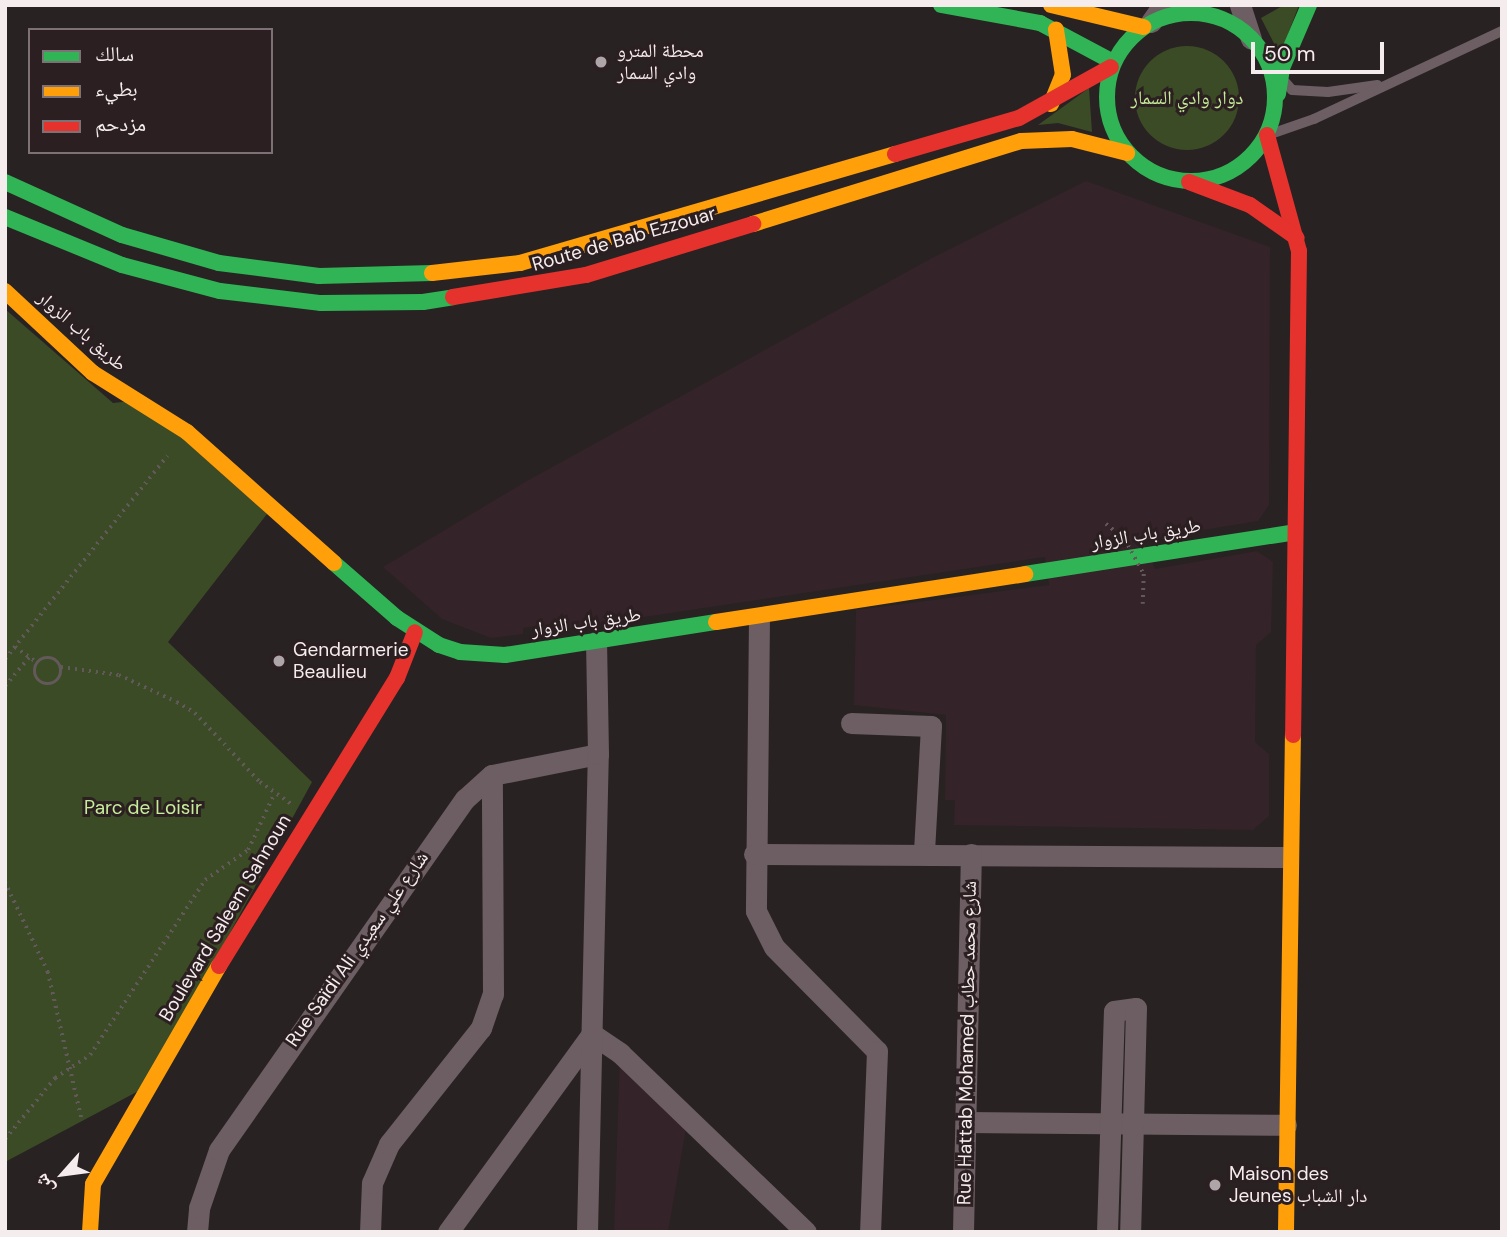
<!DOCTYPE html>
<meta charset="utf-8">
<style>
body{margin:0}
#map{position:relative;width:1507px;height:1237px;overflow:hidden;background:#282223;font-family:"DM Sans","Noto Naskh Arabic",sans-serif}
div>[style]{position:absolute}
[style*='--x']{left:calc(var(--x)*1px);top:calc(var(--y)*1px);width:calc(var(--w)*1px);rotate:calc(var(--a)*1deg)}
.built>*{inset:0;background:#342328}
.green>*{inset:0;background:#3b4b25}
.round{border-radius:50%}
.path>*{height:3.5px;margin-top:-1.75px;transform-origin:0;background:repeating-linear-gradient(90deg,#63595b 0 2px,transparent 0 7px)}
.path>.ring{margin:-1.75px;padding:0;box-sizing:content-box;background:none;border:3.5px solid #63595b;border-radius:50%}
.lane>*{height:10px;margin:-5px;padding:0 5px;transform-origin:5px;border-radius:5px;background:#6c5e62}
.street>*{height:21px;margin:-10.5px;padding:0 10.5px;transform-origin:10.5px;border-radius:10.5px;background:#6c5e62}
.fast>*{height:16px;margin:-8px;padding:0 8px;transform-origin:8px;border-radius:8px;background:#30b455}
.fast>.ring{margin:-8px;padding:0;box-sizing:content-box;background:none;border:16px solid #30b455;border-radius:50%}
.slow>*{height:16px;margin:-8px;padding:0 8px;transform-origin:8px;border-radius:8px;background:#ff9f0a}
.jam>*{height:16px;margin:-8px;padding:0 8px;transform-origin:8px;border-radius:8px;background:#e5322d}
.path-bridge>*{height:3.5px;margin-top:-1.75px;transform-origin:0;background:repeating-linear-gradient(90deg,#63595b 0 2px,transparent 0 7px)}
.dots>*{width:19px;height:19px;translate:-50% -50%;box-sizing:border-box;border:4px solid #2b1f22;border-radius:50%}
span{translate:-50% -50%;white-space:nowrap;text-align:center;line-height:1.15;-webkit-text-stroke:6px #2b1f22;paint-order:stroke}
.poi-label{font-size:19px;color:#f5ecee}
.left{translate:0 -50%;text-align:left}
.park-label{font-size:19px;color:#c6ed98}
.street-label{font-size:19px;color:#f5ecee}
.frame{position:absolute;inset:0;border:7px solid #f5ecee;pointer-events:none}
.legend{position:absolute;left:28px;top:28px;width:245px;height:126px;box-sizing:border-box;background:#2b1f22;border:2px solid #7c7174;margin:0;padding:9px 12px;list-style:none;font-size:21px;color:#f5ecee}
.legend li{display:flex;align-items:center;gap:14px;height:35px}
.legend b{width:35px;border:2px solid #7c7174}
.north{position:absolute;left:28px;top:1139px;width:70px;height:70px;-webkit-text-stroke:5px #2b1f22;paint-order:stroke;rotate:242deg;font-size:19px;font-weight:700;line-height:28px;text-align:center;color:#f5ecee}
.north::after{content:'';display:block;margin:auto;width:24px;height:32px;background:#f5ecee;clip-path:polygon(50% 0,100% 100%,50% 72%,0 100%)}
.scale{position:absolute;left:1251px;top:42px;width:133px;height:32px;box-sizing:border-box;border:4px solid #f5ecee;border-top:0;padding-left:9px;font-size:21px;line-height:24px;white-space:nowrap;color:#f5ecee;-webkit-text-stroke:5px #2b1f22;paint-order:stroke}
</style>
<div id="map">
<div class="built">
<div style="clip-path:polygon(1086px 181px,1270px 247px,1269px 505px,1258px 521px,1143px 540px,1155px 569px,1257px 551px,1273px 562px,1271px 632px,1256px 645px,1255px 742px,1269px 754px,1269px 816px,1253px 830px,954px 825px,955px 800px,945px 800px,946px 715px,854px 705px,856px 610px,1049px 585px,1045px 557px,537px 633px,535px 626px,523px 628px,523px 634px,491px 638px,442px 619px,383px 567px,525px 482px,932px 258px)"></div>
<div style="clip-path:polygon(620px 1053px,688px 1117px,668px 1232px,614px 1232px)"></div>
</div>
<div class="green">
<div style="clip-path:polygon(1284px 5px,1299px 5px,1280px 55px,1261px 18px)"></div>
<div class="round" style="left:1135px;top:46px;width:104px;height:104px"></div>
<div style="clip-path:polygon(1089px 88px,1092px 132px,1058px 123px,1038px 125px)"></div>
<div style="clip-path:polygon(5px 309px,113px 403px,140px 400px,267px 514px,168px 642px,312px 782px,146px 1087px,5px 1162px)"></div>
</div>
<div class="path">
<div style="--x:15;--y:647;--w:28;--a:35"></div>
<div class="ring" style="left:35px;top:658px;width:22.5px;height:22.5px"></div>
<div style="--x:5;--y:659;--w:260;--a:-51.4"></div>
<div style="--x:61;--y:667;--w:59;--a:7.9"></div>
<div style="--x:119;--y:675;--w:64;--a:25"></div>
<div style="--x:177;--y:702;--w:21;--a:31"></div>
<div style="--x:195;--y:713;--w:95;--a:46.7"></div>
<div style="--x:260;--y:782;--w:38;--a:35"></div>
<div style="--x:5;--y:686;--w:38;--a:-50"></div>
<div style="--x:5;--y:882;--w:100;--a:64.5"></div>
<div style="--x:48;--y:972;--w:153;--a:77.1"></div>
<div style="--x:5;--y:1139;--w:79;--a:-50.7"></div>
<div style="--x:55;--y:1078;--w:42;--a:-33.3"></div>
<div style="--x:90;--y:1055;--w:209;--a:-56.7"></div>
<div style="--x:205;--y:880;--w:52;--a:-34.9"></div>
<div style="--x:248;--y:850;--w:62;--a:-65.1"></div>
</div>
<div class="lane">
<div style="--x:1286;--y:83;--w:9;--a:49"></div>
<div style="--x:1292;--y:90;--w:36;--a:3"></div>
<div style="--x:1328;--y:92;--w:50;--a:-8"></div>
<div style="--x:1268;--y:135;--w:49;--a:-19.2"></div>
<div style="--x:1314;--y:119;--w:208;--a:-25.1"></div>
</div>
<div class="street">
<div style="--x:1240;--y:5;--w:35;--a:72"></div>
<div style="--x:1151;--y:22;--w:21;--a:-55"></div>
<div style="--x:759;--y:618;--w:293;--a:90.6"></div>
<div style="--x:756;--y:911;--w:40;--a:63.4"></div>
<div style="--x:774;--y:947;--w:146;--a:45.3"></div>
<div style="--x:877;--y:1051;--w:181;--a:92.2"></div>
<div style="--x:851;--y:723;--w:80;--a:2.1"></div>
<div style="--x:931;--y:726;--w:127;--a:93.2"></div>
<div style="--x:754;--y:854;--w:534;--a:0.32"></div>
<div style="--x:966;--y:1122;--w:320;--a:0.5"></div>
<div style="--x:197;--y:1232;--w:24;--a:-85"></div>
<div style="--x:199;--y:1208;--w:61;--a:-71"></div>
<div style="--x:219;--y:1150;--w:429;--a:-55"></div>
<div style="--x:465;--y:799;--w:36;--a:-42"></div>
<div style="--x:492;--y:775;--w:108;--a:-11.2"></div>
<div style="--x:370;--y:1232;--w:49;--a:-87.7"></div>
<div style="--x:372;--y:1183;--w:43;--a:-66.4"></div>
<div style="--x:389;--y:1144;--w:148;--a:-51.6"></div>
<div style="--x:481;--y:1028;--w:36;--a:-71"></div>
<div style="--x:493;--y:994;--w:219;--a:-90.3"></div>
<div style="--x:448;--y:1232;--w:245;--a:-54"></div>
<div style="--x:592;--y:1034;--w:34;--a:34"></div>
<div style="--x:620;--y:1053;--w:258;--a:43.9"></div>
<div style="--x:587;--y:1232;--w:478;--a:-88.7"></div>
<div style="--x:598;--y:754;--w:112;--a:-91"></div>
<div style="--x:963;--y:1232;--w:378;--a:-88.8"></div>
<div style="--x:1107;--y:1232;--w:221;--a:-88.2"></div>
<div style="--x:1114;--y:1011;--w:22;--a:-8"></div>
<div style="--x:1136;--y:1008;--w:224;--a:91.5"></div>
</div>
<div class="fast">
<div style="--x:941;--y:5;--w:101;--a:10.3"></div>
<div style="--x:1040;--y:23;--w:83;--a:28.1"></div>
<div class="ring" style="left:1107px;top:13px;width:152px;height:152px"></div>
<div style="--x:1278;--y:94;--w:26;--a:-81"></div>
<div style="--x:1282;--y:68;--w:69;--a:-66.8"></div>
<div style="--x:5;--y:182;--w:128;--a:24.4"></div>
<div style="--x:122;--y:235;--w:101;--a:16.1"></div>
<div style="--x:219;--y:263;--w:101;--a:7.4"></div>
<div style="--x:319;--y:276;--w:113;--a:-1.5"></div>
<div style="--x:5;--y:217;--w:126;--a:22.3"></div>
<div style="--x:122;--y:265;--w:101;--a:14.9"></div>
<div style="--x:220;--y:291;--w:102;--a:6.8"></div>
<div style="--x:321;--y:303;--w:102;--a:-0.6"></div>
<div style="--x:423;--y:302;--w:30;--a:-9"></div>
<div style="--x:334;--y:563;--w:84;--a:41.1"></div>
<div style="--x:397;--y:618;--w:50;--a:32.7"></div>
<div style="--x:439;--y:645;--w:22;--a:18"></div>
<div style="--x:460;--y:652;--w:45;--a:3.8"></div>
<div style="--x:505;--y:655;--w:214;--a:-8.9"></div>
<div style="--x:1025;--y:574;--w:273;--a:-8.8"></div>
</div>
<div class="slow">
<div style="--x:1051;--y:5;--w:95;--a:13.4"></div>
<div style="--x:1051;--y:104;--w:31;--a:-68"></div>
<div style="--x:1063;--y:75;--w:46;--a:-98.8"></div>
<div style="--x:753;--y:224;--w:281;--a:-17.2"></div>
<div style="--x:1021;--y:141;--w:51;--a:-2.2"></div>
<div style="--x:1072;--y:139;--w:57;--a:14.3"></div>
<div style="--x:432;--y:273;--w:89;--a:-6.5"></div>
<div style="--x:520;--y:263;--w:391;--a:-16.2"></div>
<div style="--x:5;--y:291;--w:120;--a:43"></div>
<div style="--x:93;--y:373;--w:111;--a:32.1"></div>
<div style="--x:187;--y:432;--w:197;--a:41.7"></div>
<div style="--x:716;--y:622;--w:313;--a:-8.8"></div>
<div style="--x:90;--y:1232;--w:48;--a:-86.4"></div>
<div style="--x:93;--y:1184;--w:252;--a:-60"></div>
<div style="--x:1286;--y:1232;--w:497;--a:-89.2"></div>
</div>
<div class="jam">
<div style="--x:1267;--y:135;--w:120;--a:74.6"></div>
<div style="--x:1299;--y:251;--w:484;--a:90.7"></div>
<div style="--x:895;--y:154;--w:129;--a:-16.2"></div>
<div style="--x:1019;--y:118;--w:105;--a:-29"></div>
<div style="--x:1189;--y:182;--w:65;--a:20.7"></div>
<div style="--x:1250;--y:205;--w:57;--a:35.1"></div>
<div style="--x:453;--y:297;--w:135;--a:-9.4"></div>
<div style="--x:586;--y:275;--w:175;--a:-17"></div>
<div style="--x:219;--y:966;--w:339;--a:-58.3"></div>
<div style="--x:397;--y:678;--w:49;--a:-68.6"></div>
</div>
<div class="path-bridge">
<div style="--x:1106;--y:524;--w:24;--a:38"></div>
<div style="--x:1125;--y:539;--w:40;--a:62"></div>
<div style="--x:1144;--y:574;--w:30;--a:92"></div>
</div>
<div class="dots">
<div style="left:601px;top:62px;background:#ada5a7"></div>
<div style="left:279px;top:661px;background:#ada5a7"></div>
<div style="left:1215px;top:1185px;background:#ada5a7"></div>
</div>
<div class="poi-label">
<span class="left" style="left:617px;top:62px">محطة المترو<br>وادي السمار</span>
<span class="left" style="left:293px;top:661px">Gendarmerie<br>Beaulieu</span>
<span class="left" style="left:1229px;top:1185px">Maison des<br>Jeunes دار الشباب</span>
</div>
<div class="park-label">
<span style="left:1187px;top:98px">دوار وادي السمار</span>
<span style="left:143px;top:808px">Parc de Loisir</span>
</div>
<div class="street-label">
<span style="left:624px;top:239px;rotate:-16deg">Route de Bab Ezzouar</span>
<span style="left:82px;top:331px;rotate:41deg">طريق باب الزوار</span>
<span style="left:1146px;top:534px;rotate:-9deg">طريق باب الزوار</span>
<span style="left:586px;top:622px;rotate:-8deg">طريق باب الزوار</span>
<span style="left:225px;top:918px;rotate:-59deg">Boulevard Saleem Sahnoun</span>
<span style="left:357px;top:949px;rotate:-55deg">Rue Saïdi Ali شارع علي سعيدي</span>
<span style="left:967px;top:1043px;rotate:-89deg">Rue Hattab Mohamed شارع محمد حطاب</span>
</div>
<div class="frame"></div>
<ul class="legend">
<li><b style="height:9px;background:#30b455"></b>سالك</li>
<li><b style="height:9px;background:#ff9f0a"></b>بطيء</li>
<li><b style="height:9px;background:#e5322d"></b>مزدحم</li>
</ul>
<div class="north">ش</div>
<div class="scale">50 m</div>
</div>
